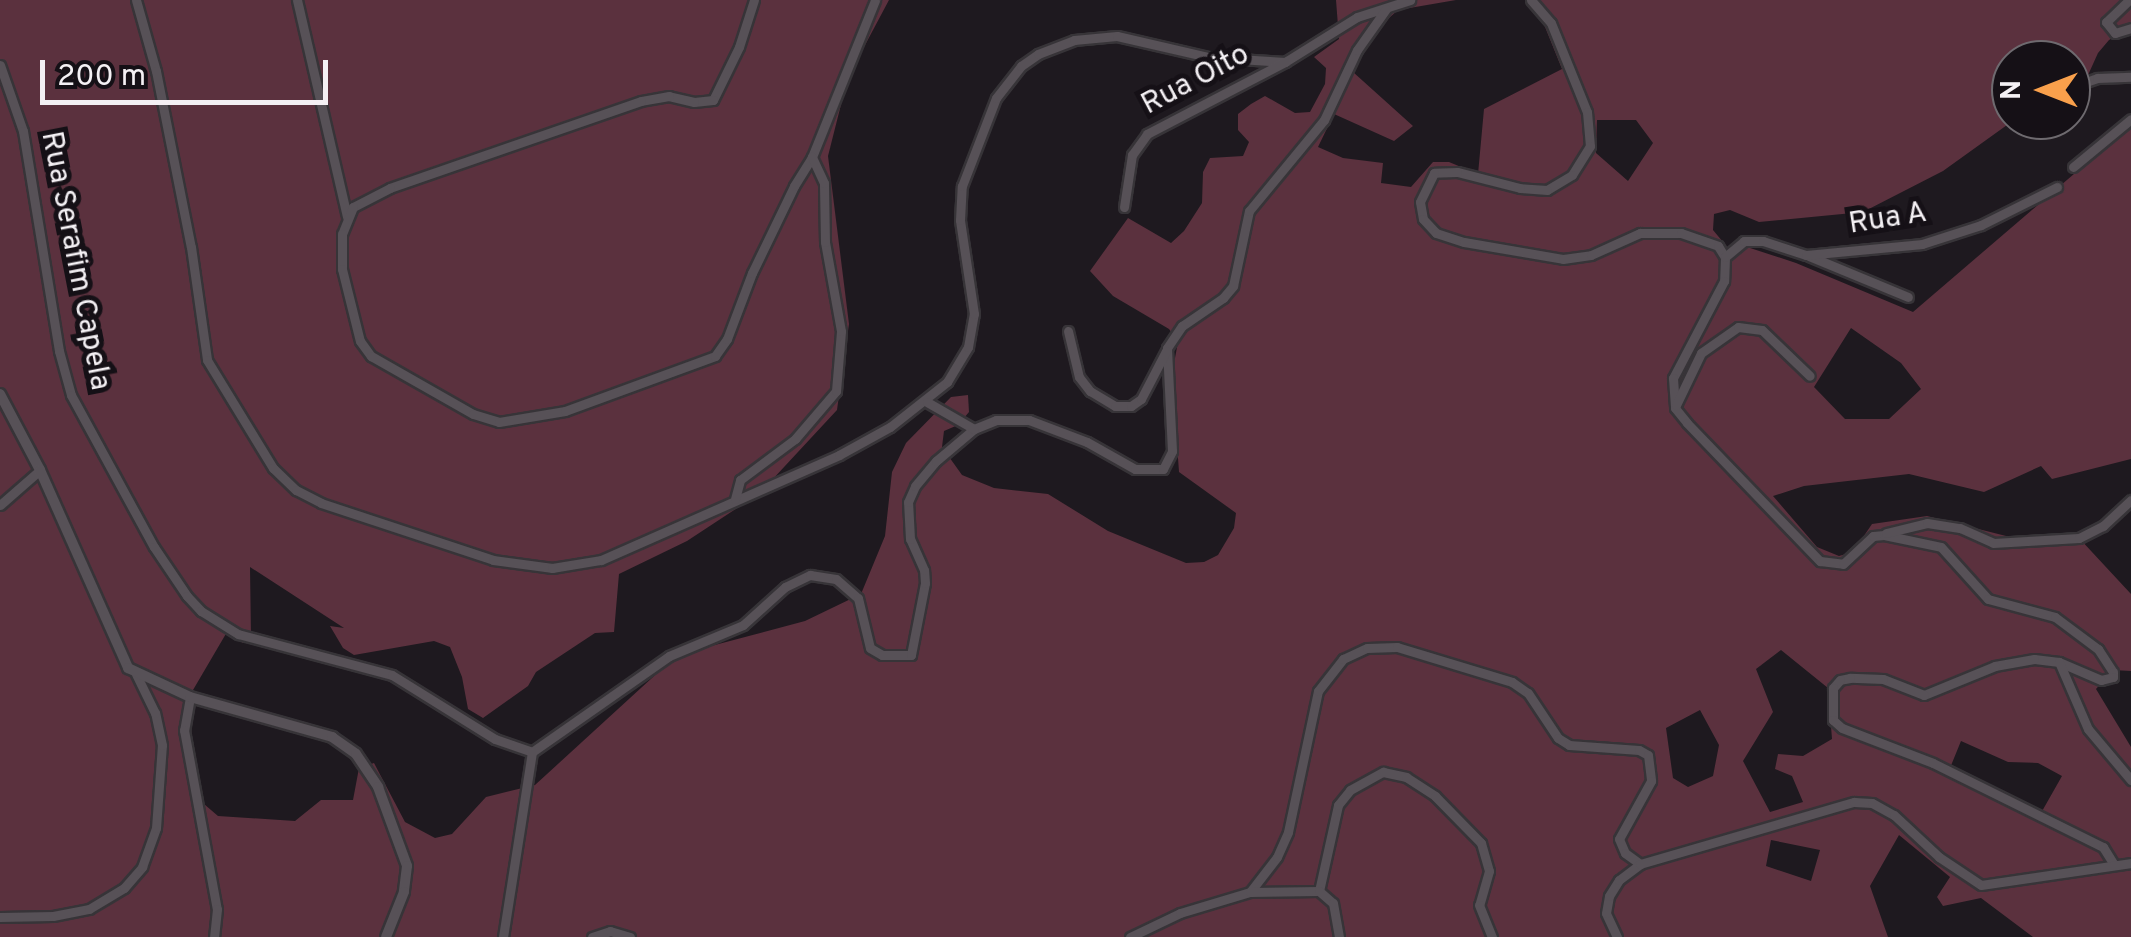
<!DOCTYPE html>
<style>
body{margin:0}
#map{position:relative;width:2131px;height:937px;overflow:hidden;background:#1e191f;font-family:Overpass,sans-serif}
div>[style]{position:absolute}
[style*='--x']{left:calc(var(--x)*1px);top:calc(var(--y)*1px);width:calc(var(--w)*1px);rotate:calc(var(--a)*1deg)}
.forest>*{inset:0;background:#5b313e}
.roads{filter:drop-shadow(2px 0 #373438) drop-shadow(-2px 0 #373438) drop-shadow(0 2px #373438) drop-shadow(0 -2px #373438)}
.minor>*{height:9px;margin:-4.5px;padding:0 4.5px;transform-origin:4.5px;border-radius:4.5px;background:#575157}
.tertiary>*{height:10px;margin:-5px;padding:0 5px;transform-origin:5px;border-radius:5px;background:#575157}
span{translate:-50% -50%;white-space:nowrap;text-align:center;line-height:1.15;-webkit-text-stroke:10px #151016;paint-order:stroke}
.street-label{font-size:30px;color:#f4f0f4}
.north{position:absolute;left:1991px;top:40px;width:100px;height:100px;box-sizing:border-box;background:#151016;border:2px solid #6e6a6f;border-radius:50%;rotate:270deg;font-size:28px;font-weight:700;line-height:40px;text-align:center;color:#f4f0f4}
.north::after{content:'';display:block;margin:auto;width:35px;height:45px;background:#f9a04c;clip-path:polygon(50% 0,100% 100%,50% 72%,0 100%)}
.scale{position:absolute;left:40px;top:60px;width:288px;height:45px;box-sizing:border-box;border:5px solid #f4f0f4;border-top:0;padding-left:12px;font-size:30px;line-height:35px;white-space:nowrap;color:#f4f0f4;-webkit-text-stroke:8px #151016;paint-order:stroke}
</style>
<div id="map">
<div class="forest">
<div style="clip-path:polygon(evenodd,0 0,889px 0,848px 77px,828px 156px,849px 324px,837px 410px,760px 493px,687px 541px,619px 574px,614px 632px,595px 633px,536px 672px,528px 686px,483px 718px,468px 709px,462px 677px,450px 647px,434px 641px,354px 655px,343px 648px,330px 626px,344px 628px,250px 567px,251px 637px,243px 643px,227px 632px,193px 690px,191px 737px,204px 804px,218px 816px,295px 821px,321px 800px,353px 800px,359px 768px,374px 763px,405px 822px,435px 838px,452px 834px,486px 797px,535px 785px,677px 655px,805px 621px,861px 594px,885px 536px,892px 472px,906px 443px,951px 397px,968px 395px,969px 412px,958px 425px,944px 431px,942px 447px,962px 475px,994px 488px,1048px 494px,1108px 531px,1186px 563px,1204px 562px,1218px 555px,1234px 528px,1236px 513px,1179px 472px,1172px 374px,1178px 342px,1169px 329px,1113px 296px,1090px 271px,1128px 218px,1171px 243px,1184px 231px,1202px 203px,1203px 172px,1210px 158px,1243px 156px,1249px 142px,1238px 130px,1238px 114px,1251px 104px,1265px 96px,1295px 113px,1310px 112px,1325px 84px,1326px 68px,1314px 57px,1339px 39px,1336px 0,1456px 0,1398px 10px,1372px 33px,1355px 64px,1353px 72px,1413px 126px,1394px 141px,1334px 114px,1318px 147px,1343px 158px,1383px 163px,1381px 183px,1411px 187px,1433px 162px,1449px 162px,1478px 174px,1484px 109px,1562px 69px,1541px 17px,1529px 0,2131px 0,2131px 28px,2109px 40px,2098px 53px,2084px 84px,2072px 97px,2071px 60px,2011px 60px,2014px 120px,1943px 171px,1863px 212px,1759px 222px,1730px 210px,1714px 214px,1713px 230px,1733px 254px,1744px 246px,1796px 263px,1913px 312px,2131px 125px,2131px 459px,2052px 479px,2041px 466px,1984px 492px,1909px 474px,1804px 486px,1773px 496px,1817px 547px,1839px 556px,1853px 552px,1872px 524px,1927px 516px,2018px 539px,2079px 538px,2131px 594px,2131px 671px,2113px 670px,2096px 689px,2131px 747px,2131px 937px,2033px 937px,1981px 898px,1943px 906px,1937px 897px,1950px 877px,1899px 835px,1870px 886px,1888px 937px,0 937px,0 0,1597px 120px,1636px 120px,1653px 143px,1628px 181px,1596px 153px,1597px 120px,0 0,1851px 328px,1901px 363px,1921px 389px,1889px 419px,1845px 419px,1814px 387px,1851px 328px,0 0,1781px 650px,1828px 688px,1832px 739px,1803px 756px,1778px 754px,1775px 769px,1792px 776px,1803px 802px,1770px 812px,1743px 761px,1773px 712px,1756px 669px,1781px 650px,0 0,1700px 710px,1719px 745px,1713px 776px,1688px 787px,1673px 778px,1666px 728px,1700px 710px,0 0,1961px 741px,2008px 762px,2038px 763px,2062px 776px,2041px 813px,1950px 768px,1961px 741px,0 0,1771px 840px,1820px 850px,1811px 881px,1766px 866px,1771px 840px)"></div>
</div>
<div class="roads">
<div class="minor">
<div style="--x:136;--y:0;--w:74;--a:74.3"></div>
<div style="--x:156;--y:71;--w:179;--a:78.8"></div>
<div style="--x:191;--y:247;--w:114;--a:81.9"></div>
<div style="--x:207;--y:360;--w:127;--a:58.6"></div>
<div style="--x:273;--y:468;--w:32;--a:44"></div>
<div style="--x:296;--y:490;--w:28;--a:27"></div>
<div style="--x:321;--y:503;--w:181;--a:18.3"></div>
<div style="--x:493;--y:560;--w:60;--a:7.7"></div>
<div style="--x:552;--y:568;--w:50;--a:-9.3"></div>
<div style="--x:601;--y:560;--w:260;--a:-23.8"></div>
<div style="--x:839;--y:455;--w:58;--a:-28.8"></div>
<div style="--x:890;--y:427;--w:73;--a:-38.3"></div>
<div style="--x:947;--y:382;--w:41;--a:-59"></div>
<div style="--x:968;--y:347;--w:34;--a:-80"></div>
<div style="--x:974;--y:314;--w:95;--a:-98.5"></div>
<div style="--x:960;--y:220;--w:34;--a:-87"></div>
<div style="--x:962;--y:186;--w:94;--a:-68.9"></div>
<div style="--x:996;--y:98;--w:41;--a:-52"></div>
<div style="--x:1021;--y:66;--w:21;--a:-35"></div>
<div style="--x:1038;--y:54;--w:39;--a:-21"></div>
<div style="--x:1074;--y:40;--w:43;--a:-5.3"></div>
<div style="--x:1117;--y:36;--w:93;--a:13"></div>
<div style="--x:1208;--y:57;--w:77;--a:3.7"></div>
<div style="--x:1285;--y:62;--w:85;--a:-32"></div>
<div style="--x:1357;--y:17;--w:56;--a:-17.8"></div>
<div style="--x:297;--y:0;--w:222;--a:77"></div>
<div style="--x:754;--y:0;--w:49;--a:107.7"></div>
<div style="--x:739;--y:47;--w:59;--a:116.1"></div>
<div style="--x:713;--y:100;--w:19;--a:174"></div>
<div style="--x:694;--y:102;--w:26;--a:-167"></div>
<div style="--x:669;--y:96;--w:28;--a:170"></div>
<div style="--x:641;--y:101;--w:266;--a:160.9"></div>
<div style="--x:390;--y:188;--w:42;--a:152.8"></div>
<div style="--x:353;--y:207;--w:29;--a:112"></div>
<div style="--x:342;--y:234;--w:35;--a:90"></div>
<div style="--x:342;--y:269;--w:74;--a:76"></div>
<div style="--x:360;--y:341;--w:19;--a:54"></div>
<div style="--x:371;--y:356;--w:117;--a:29.6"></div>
<div style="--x:473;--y:414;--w:27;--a:17"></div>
<div style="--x:499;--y:422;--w:67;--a:-9.5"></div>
<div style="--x:565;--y:411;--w:160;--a:-20.1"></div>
<div style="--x:715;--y:356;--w:21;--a:-55"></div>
<div style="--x:727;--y:339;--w:71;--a:-69.3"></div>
<div style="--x:752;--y:273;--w:97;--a:-64.2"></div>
<div style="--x:794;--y:186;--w:34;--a:-58"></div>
<div style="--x:812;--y:157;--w:169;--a:-68.1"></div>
<div style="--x:1531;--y:0;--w:30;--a:49"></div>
<div style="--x:1551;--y:23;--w:96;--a:68"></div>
<div style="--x:1587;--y:112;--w:34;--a:85"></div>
<div style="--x:1590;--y:146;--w:34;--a:122"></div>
<div style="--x:1572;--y:175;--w:29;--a:149"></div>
<div style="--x:1547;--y:190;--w:27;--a:-176"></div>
<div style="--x:1520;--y:188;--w:65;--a:-165.7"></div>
<div style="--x:1457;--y:172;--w:23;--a:178"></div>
<div style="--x:1434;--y:173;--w:32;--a:116"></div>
<div style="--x:1420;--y:202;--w:17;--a:80"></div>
<div style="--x:1423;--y:219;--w:19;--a:47"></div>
<div style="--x:1436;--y:233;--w:29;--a:18"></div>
<div style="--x:1464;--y:242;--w:100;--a:9.7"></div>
<div style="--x:1563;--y:259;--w:28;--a:-8"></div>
<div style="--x:1591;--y:255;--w:54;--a:-24.2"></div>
<div style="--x:1640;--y:233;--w:41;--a:0"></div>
<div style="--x:1681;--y:233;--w:39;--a:19"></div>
<div style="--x:1718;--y:246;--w:13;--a:58"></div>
<div style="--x:1725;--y:257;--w:24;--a:92"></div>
<div style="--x:1724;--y:281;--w:110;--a:117.7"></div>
<div style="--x:1673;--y:378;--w:30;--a:86"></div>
<div style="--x:1675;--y:408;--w:19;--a:51"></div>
<div style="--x:1687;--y:423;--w:192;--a:46.1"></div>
<div style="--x:1820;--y:561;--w:23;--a:7"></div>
<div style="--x:1843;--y:564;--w:41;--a:-43"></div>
<div style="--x:1873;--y:536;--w:11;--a:-5"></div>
<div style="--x:1884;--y:535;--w:58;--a:11.9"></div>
<div style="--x:1941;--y:547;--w:70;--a:47.9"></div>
<div style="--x:1988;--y:599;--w:69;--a:15"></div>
<div style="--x:2055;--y:617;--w:54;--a:36.7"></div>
<div style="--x:2098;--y:649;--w:27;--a:57"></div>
<div style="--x:2113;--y:672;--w:5;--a:90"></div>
<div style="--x:2113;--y:677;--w:12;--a:166"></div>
<div style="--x:2101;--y:680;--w:46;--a:-156.8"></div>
<div style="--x:2059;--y:662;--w:25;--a:-173"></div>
<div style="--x:2034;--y:659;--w:40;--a:170"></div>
<div style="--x:1995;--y:666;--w:77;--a:157.8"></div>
<div style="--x:1924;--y:695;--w:44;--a:-158.7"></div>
<div style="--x:1883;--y:679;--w:33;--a:-178"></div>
<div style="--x:1850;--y:678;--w:10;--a:169"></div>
<div style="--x:1840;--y:680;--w:11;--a:131"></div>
<div style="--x:1833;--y:688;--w:32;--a:90"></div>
<div style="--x:1833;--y:720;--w:12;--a:42"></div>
<div style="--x:1842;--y:728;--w:97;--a:21"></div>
<div style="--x:1933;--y:763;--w:190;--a:26.3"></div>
<div style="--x:2103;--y:847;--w:19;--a:58"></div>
<div style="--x:2129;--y:0;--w:32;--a:136"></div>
<div style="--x:2106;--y:22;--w:14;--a:51"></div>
<div style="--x:2115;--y:33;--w:17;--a:-17"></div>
<div style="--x:0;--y:65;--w:70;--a:70.8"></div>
<div style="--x:23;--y:131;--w:223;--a:80.7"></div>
<div style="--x:59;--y:351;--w:46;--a:74.7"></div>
<div style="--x:71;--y:395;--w:173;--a:61.4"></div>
<div style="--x:154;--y:547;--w:59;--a:56"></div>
<div style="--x:187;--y:596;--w:21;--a:47"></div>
<div style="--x:201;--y:611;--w:44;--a:31.9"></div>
<div style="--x:238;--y:634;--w:159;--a:14.9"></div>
<div style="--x:392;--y:675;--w:121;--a:31.9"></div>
<div style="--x:495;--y:739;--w:39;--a:19"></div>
<div style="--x:532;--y:752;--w:167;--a:-35"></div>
<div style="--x:669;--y:656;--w:80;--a:-22.7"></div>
<div style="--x:743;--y:625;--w:57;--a:-42.1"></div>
<div style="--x:785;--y:587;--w:28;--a:-26"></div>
<div style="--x:810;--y:575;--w:26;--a:9"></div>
<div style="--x:836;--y:579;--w:29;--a:41"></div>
<div style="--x:858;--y:598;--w:51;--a:76.5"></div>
<div style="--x:870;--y:648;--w:14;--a:30"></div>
<div style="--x:882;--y:655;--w:29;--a:0"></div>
<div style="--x:911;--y:655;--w:73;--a:-79"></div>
<div style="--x:925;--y:583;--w:13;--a:-94"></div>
<div style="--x:924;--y:570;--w:34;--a:-114"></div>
<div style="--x:910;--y:539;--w:37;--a:-93"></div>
<div style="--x:908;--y:502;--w:17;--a:-66"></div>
<div style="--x:915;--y:486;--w:33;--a:-50"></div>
<div style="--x:936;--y:461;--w:50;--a:-40.1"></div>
<div style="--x:974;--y:429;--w:24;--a:-22"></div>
<div style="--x:996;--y:420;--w:33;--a:0"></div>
<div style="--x:1029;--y:420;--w:62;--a:20.8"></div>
<div style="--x:1087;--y:442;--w:55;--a:29.4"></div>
<div style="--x:1135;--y:469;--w:28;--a:0"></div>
<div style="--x:1163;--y:469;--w:20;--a:-63"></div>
<div style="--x:1172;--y:451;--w:103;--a:-92.8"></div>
<div style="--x:1167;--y:348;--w:27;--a:-56"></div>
<div style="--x:1182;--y:326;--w:50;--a:-34.3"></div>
<div style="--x:1223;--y:298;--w:16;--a:-50"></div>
<div style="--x:1233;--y:286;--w:77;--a:-78"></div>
<div style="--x:1249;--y:211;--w:118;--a:-50.5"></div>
<div style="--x:1324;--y:120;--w:77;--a:-64.8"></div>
<div style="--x:1357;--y:50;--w:50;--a:-54.7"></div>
<div style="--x:2071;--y:87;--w:28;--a:-19"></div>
<div style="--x:2097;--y:78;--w:34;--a:-2"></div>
<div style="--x:2073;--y:167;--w:75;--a:-39.6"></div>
<div style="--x:1124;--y:207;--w:53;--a:-81.3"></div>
<div style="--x:1132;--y:155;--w:26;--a:-54"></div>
<div style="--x:1147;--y:134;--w:156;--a:-27.6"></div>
<div style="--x:1809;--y:256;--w:107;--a:22.5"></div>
<div style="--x:1725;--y:257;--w:25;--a:-40"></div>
<div style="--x:1744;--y:241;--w:19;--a:0"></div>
<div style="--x:1763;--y:241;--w:45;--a:18"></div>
<div style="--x:1806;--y:255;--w:117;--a:-5.4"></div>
<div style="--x:1922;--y:244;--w:62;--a:-17.9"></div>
<div style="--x:1981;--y:225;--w:85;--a:-26.6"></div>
<div style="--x:1068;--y:331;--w:47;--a:76.6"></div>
<div style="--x:1079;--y:377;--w:18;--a:52"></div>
<div style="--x:1090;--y:391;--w:29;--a:31"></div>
<div style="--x:1115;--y:406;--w:16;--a:0"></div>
<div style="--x:1131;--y:406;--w:12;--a:-35"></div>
<div style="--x:1141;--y:399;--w:54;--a:-62.5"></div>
<div style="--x:927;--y:402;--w:54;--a:29.9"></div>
<div style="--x:1676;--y:405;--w:58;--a:-64.3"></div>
<div style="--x:1701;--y:353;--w:45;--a:-35.1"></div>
<div style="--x:1738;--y:327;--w:24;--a:7"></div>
<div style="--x:1762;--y:330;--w:66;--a:43.8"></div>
<div style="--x:735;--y:499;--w:20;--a:-75"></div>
<div style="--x:740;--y:480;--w:69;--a:-36.7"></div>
<div style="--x:795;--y:439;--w:63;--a:-49.5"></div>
<div style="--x:836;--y:391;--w:60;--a:-85.2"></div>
<div style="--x:841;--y:331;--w:90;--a:-100.2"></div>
<div style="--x:825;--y:242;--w:59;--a:-91"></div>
<div style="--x:824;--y:183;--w:29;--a:-115"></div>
<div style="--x:0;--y:505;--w:53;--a:-41.2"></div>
<div style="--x:1886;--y:533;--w:42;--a:-13.7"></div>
<div style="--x:1927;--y:523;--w:33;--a:9"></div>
<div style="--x:1960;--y:528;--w:36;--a:24"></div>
<div style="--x:1993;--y:543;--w:86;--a:-3.3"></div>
<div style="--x:2079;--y:538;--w:27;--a:-27"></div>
<div style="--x:2103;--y:526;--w:38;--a:-43"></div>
<div style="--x:2059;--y:662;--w:73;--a:66.6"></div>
<div style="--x:2088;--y:729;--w:67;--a:49.9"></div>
<div style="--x:190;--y:697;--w:34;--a:100"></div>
<div style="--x:184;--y:730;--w:182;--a:79.6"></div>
<div style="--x:217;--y:909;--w:28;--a:96"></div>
<div style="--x:1319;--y:891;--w:88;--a:-77.5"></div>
<div style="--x:1338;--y:805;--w:19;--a:-51"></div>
<div style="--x:1350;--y:790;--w:38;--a:-29"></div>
<div style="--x:1383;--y:772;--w:24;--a:12"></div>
<div style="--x:1406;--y:777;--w:35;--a:33"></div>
<div style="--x:1435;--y:796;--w:66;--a:45.6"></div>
<div style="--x:1481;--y:843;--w:29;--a:74"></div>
<div style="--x:1489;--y:871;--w:35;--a:106"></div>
<div style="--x:1479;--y:905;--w:35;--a:68"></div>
<div style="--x:1250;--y:892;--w:44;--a:-52.4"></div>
<div style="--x:1277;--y:857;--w:27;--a:-66"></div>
<div style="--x:1288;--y:832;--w:144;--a:-78"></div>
<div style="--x:1318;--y:691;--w:41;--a:-52"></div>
<div style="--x:1343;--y:659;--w:26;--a:-25"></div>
<div style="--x:1367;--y:648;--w:30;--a:-2"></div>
<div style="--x:1397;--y:647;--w:120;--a:16.9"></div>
<div style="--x:1512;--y:682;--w:19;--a:35"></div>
<div style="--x:1528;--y:693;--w:54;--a:56.3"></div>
<div style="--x:1558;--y:738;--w:13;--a:32"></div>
<div style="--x:1569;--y:745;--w:70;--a:4.1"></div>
<div style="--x:1639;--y:750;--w:10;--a:29"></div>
<div style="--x:1648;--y:755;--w:26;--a:83"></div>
<div style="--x:1651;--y:781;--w:66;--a:118.9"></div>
<div style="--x:1619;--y:839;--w:15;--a:67"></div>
<div style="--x:1625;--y:853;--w:19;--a:36"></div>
<div style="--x:0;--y:917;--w:53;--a:-1.1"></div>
<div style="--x:53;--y:916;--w:37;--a:-11"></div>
<div style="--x:89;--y:909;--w:41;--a:-31"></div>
<div style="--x:124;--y:888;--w:28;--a:-49"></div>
<div style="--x:142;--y:867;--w:41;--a:-70.3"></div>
<div style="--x:156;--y:828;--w:83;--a:-85.9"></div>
<div style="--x:162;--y:745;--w:33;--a:-102"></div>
<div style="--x:155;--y:713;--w:43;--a:-116"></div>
<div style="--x:503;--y:937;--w:187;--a:-81.1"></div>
<div style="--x:592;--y:937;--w:19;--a:-18"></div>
<div style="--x:610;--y:931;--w:21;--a:17"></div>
<div style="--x:1130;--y:937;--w:55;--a:-25.6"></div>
<div style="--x:1180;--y:913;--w:73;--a:-16.7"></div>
<div style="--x:1250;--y:892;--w:69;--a:-0.8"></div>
<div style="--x:1319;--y:891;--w:18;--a:41"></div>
<div style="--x:1333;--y:903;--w:35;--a:80"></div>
<div style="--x:1617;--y:937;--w:26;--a:-115"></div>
<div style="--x:1606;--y:913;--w:17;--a:-80"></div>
<div style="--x:1609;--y:896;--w:19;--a:-58"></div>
<div style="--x:1619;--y:880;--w:26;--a:-37"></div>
<div style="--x:1640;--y:864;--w:223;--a:-16.2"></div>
<div style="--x:1854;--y:802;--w:18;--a:3"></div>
<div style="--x:1872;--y:803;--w:25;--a:29"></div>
<div style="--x:1894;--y:815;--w:62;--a:43"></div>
<div style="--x:1939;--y:857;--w:50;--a:33.7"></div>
<div style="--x:1981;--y:885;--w:152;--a:-8.3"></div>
</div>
<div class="tertiary">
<div style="--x:0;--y:394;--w:86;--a:62.2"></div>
<div style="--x:40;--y:470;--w:217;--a:66"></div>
<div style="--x:128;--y:668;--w:68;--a:25.1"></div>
<div style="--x:190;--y:697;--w:148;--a:15.7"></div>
<div style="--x:332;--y:737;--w:29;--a:35"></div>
<div style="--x:356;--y:754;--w:40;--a:56"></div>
<div style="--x:378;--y:787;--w:84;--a:69.8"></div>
<div style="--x:407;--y:866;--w:26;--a:97"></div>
<div style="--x:404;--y:892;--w:48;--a:111.8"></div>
</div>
</div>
<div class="street-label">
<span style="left:1196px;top:81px;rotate:-28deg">Rua Oito</span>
<span style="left:1888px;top:220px;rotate:-9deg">Rua A</span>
<span style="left:74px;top:261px;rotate:79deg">Rua Serafim Capela</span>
</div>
<div class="north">N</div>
<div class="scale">200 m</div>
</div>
